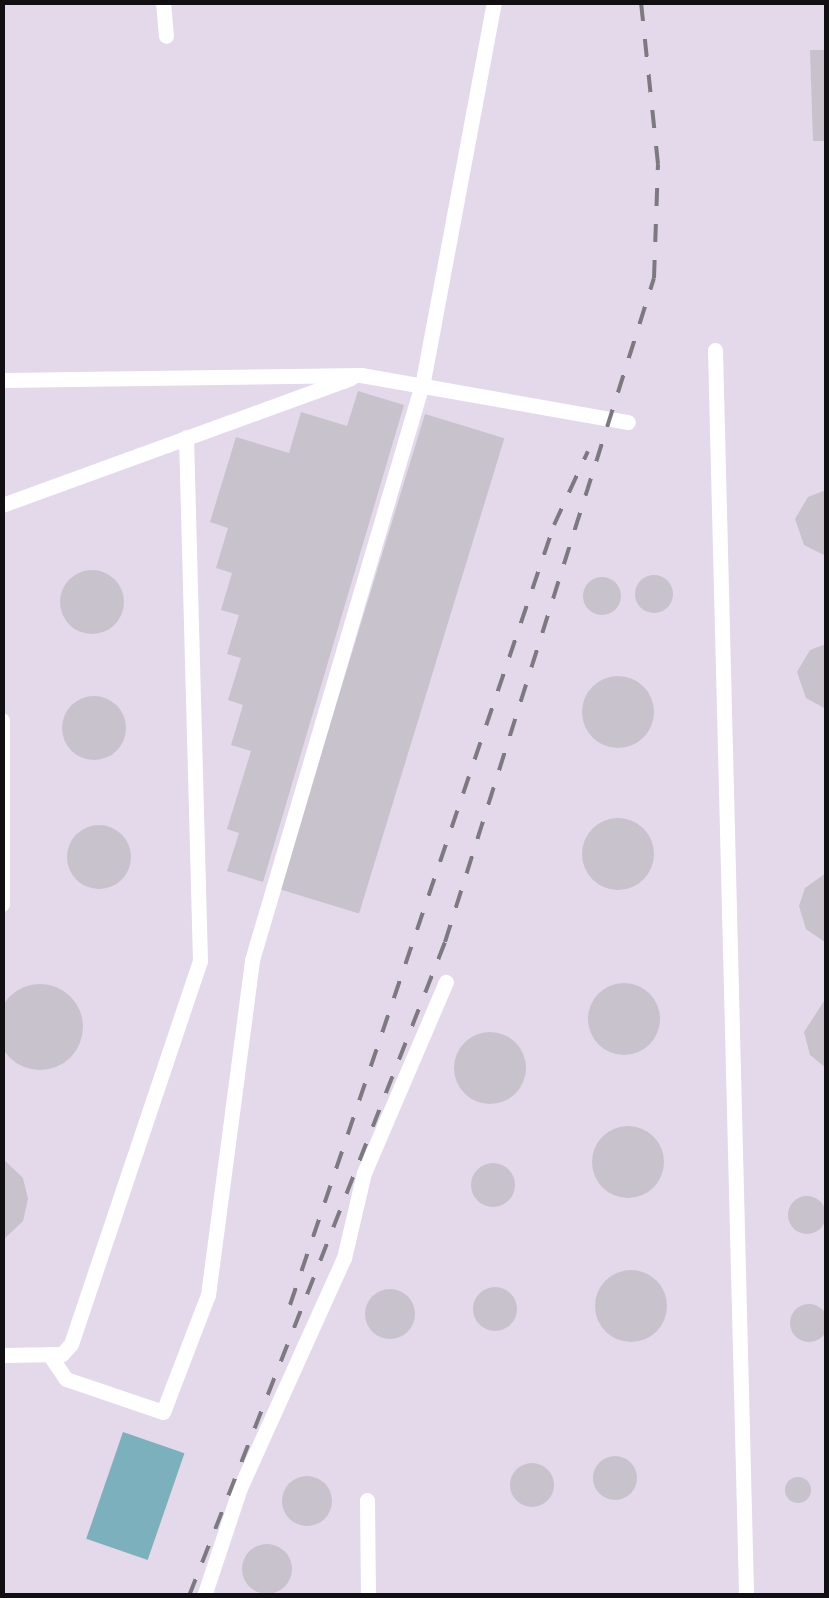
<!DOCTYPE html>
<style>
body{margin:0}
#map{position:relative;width:829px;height:1598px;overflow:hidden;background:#ede6f1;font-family:"PT Sans",sans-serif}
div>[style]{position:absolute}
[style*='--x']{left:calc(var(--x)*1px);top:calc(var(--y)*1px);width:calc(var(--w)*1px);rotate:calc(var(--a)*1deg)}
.built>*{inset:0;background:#e3d9ea;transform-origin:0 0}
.water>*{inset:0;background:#7cb0bc;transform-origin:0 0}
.building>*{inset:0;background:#c8c2cc;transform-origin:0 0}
.round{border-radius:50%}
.minor>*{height:15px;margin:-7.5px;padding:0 7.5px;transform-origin:7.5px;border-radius:7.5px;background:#fff}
.rail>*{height:4px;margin-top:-2px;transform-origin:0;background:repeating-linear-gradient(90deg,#7d7980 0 18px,transparent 0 36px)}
span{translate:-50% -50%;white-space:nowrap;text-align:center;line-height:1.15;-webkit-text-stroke:8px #fff;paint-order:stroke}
.frame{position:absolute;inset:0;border:5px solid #110f12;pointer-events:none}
</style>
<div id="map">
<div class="built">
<div style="left:3px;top:3px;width:823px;height:1592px"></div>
</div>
<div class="water">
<div style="left:123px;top:1432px;width:65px;height:113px;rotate:19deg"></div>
</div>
<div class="building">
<div style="clip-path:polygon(810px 50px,826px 50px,826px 141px,813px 141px)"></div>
<div style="clip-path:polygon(358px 391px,404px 405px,263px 882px,227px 871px,239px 833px,227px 829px,251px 751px,231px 745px,243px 705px,228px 700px,241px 658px,227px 654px,239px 615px,221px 610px,232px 573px,216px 568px,228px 528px,210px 522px,236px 437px,289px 453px,301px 412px,347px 426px)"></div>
<div style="left:425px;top:414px;width:83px;height:497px;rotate:17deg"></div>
<div style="clip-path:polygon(826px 490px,826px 556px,804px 545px,795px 519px,808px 497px)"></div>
<div class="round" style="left:60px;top:570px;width:64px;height:64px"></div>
<div class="round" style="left:635px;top:575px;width:38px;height:38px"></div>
<div class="round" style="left:583px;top:577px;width:38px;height:38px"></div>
<div style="clip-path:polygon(826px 644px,826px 709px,806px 698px,797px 672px,810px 650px)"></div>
<div class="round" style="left:582px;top:676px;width:72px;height:72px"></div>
<div class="round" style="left:62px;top:696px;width:64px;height:64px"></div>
<div class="round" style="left:582px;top:818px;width:72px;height:72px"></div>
<div class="round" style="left:67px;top:825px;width:64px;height:64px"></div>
<div style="clip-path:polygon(826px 873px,826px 943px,806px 929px,799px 906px,805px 888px)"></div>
<div class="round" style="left:588px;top:983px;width:72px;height:72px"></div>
<div class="round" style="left:-3px;top:984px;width:86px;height:86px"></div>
<div style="clip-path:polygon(826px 998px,826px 1068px,810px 1055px,804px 1032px)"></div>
<div class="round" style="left:454px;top:1032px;width:72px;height:72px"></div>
<div class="round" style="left:592px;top:1126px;width:72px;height:72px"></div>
<div style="clip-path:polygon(2px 1158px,23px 1178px,28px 1199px,23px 1221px,2px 1241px)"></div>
<div class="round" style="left:471px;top:1163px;width:44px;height:44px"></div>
<div class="round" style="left:788px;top:1196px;width:38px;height:38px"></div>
<div class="round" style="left:595px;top:1270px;width:72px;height:72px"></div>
<div class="round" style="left:473px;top:1287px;width:44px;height:44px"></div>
<div class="round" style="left:365px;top:1289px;width:50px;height:50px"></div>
<div class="round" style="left:790px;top:1304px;width:38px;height:38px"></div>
<div class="round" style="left:593px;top:1456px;width:44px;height:44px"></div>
<div class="round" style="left:510px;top:1463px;width:44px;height:44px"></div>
<div class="round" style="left:282px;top:1476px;width:50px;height:50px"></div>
<div class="round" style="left:785px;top:1477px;width:26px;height:26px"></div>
<div class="round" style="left:242px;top:1544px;width:50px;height:50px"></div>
</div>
<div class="minor">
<div style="--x:163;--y:2;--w:34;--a:85"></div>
<div style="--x:715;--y:350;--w:1246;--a:88.57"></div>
<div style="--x:2;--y:380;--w:359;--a:-0.8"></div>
<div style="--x:361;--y:375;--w:271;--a:10"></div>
<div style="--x:2;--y:505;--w:371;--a:-20"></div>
<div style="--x:2;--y:720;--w:184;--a:90"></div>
<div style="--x:49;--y:1354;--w:30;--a:56"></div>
<div style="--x:66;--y:1379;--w:102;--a:18.8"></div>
<div style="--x:163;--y:1412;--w:125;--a:-69"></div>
<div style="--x:208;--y:1295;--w:338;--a:-82.5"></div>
<div style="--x:252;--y:960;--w:604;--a:-73.55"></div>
<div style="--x:423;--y:381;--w:386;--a:-79.4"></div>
<div style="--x:2;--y:1355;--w:60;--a:-1"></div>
<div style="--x:62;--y:1354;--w:13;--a:-48"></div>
<div style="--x:71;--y:1344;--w:404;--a:-71.4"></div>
<div style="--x:200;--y:961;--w:524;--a:-91.53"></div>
<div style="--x:367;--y:1500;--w:96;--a:89.4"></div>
<div style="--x:204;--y:1596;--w:114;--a:-71.6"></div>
<div style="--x:240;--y:1488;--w:252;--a:-65.7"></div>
<div style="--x:344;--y:1258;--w:87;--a:-76.8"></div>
<div style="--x:364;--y:1173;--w:208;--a:-66.8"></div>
</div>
<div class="rail">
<div style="--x:290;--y:1305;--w:823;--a:-71.3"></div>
<div style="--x:554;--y:525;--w:81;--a:-65.3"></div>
<div style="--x:189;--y:1596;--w:702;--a:-68.62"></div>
<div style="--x:445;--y:942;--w:696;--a:-72.53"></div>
<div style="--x:654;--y:278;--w:114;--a:-88"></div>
<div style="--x:658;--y:164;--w:163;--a:-96"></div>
</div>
<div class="frame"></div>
</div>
